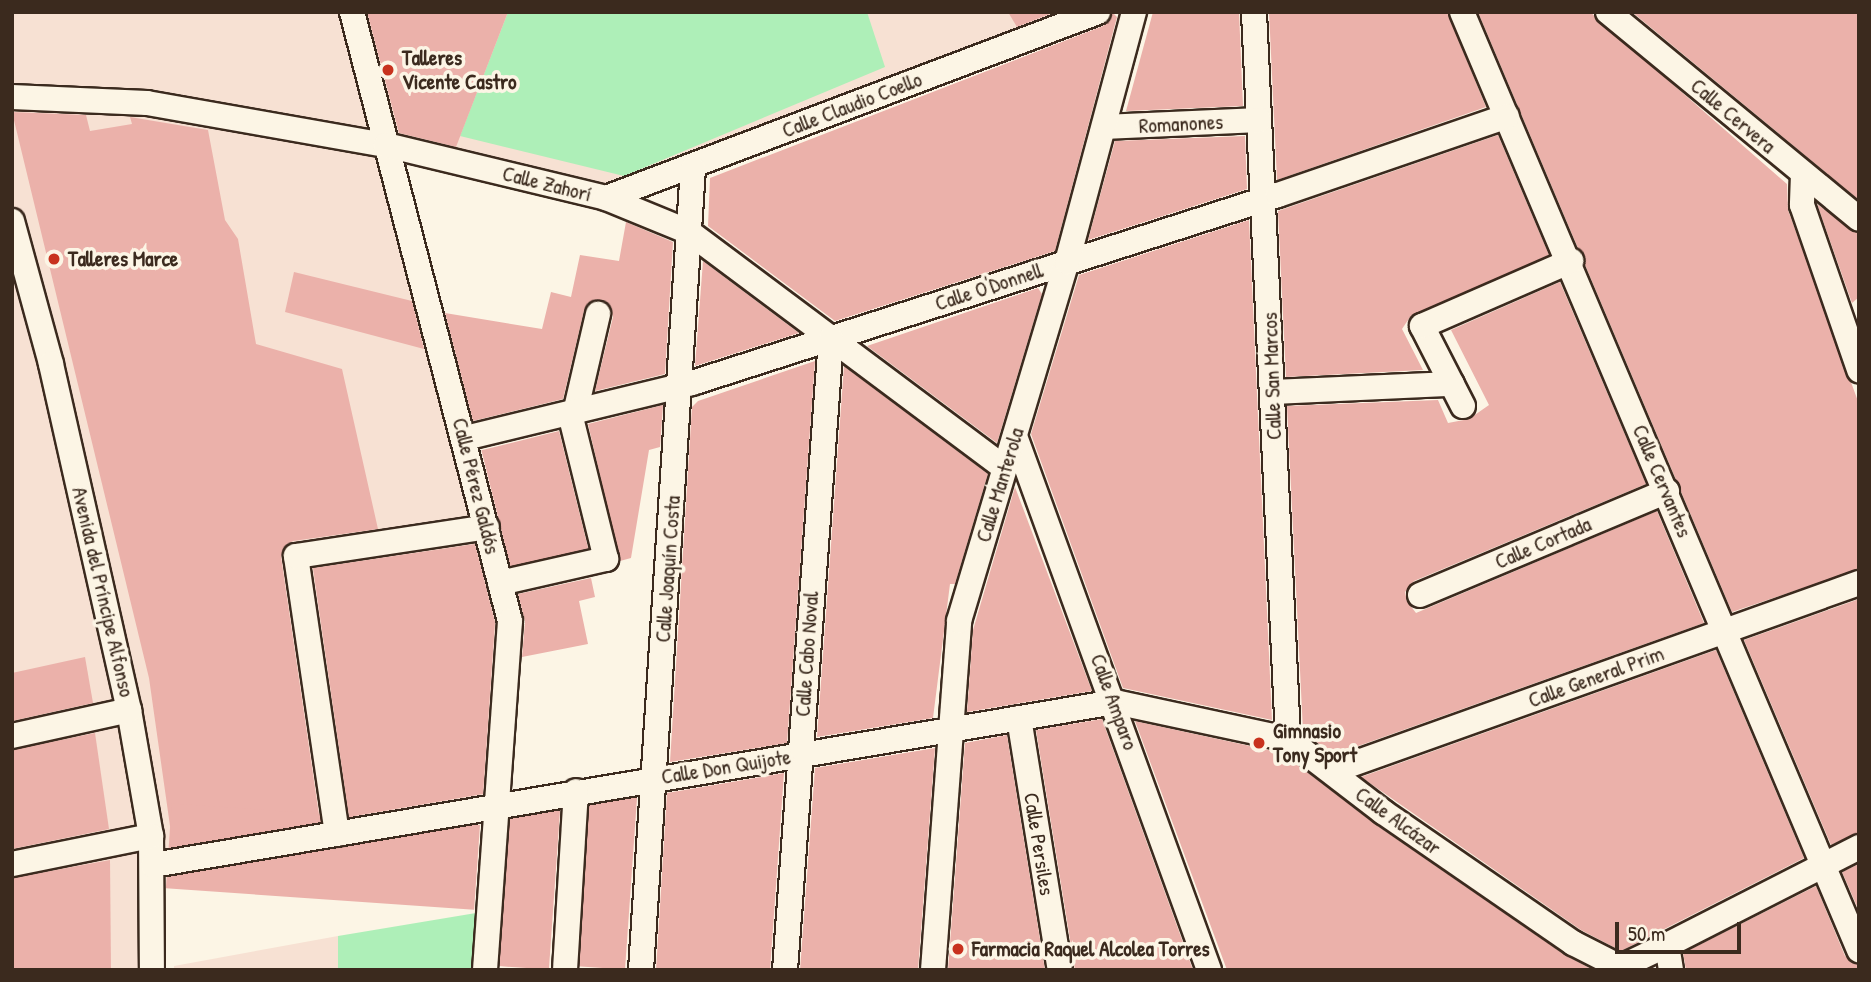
<!DOCTYPE html>
<meta charset="utf-8">
<style>
body{margin:0}
#map{position:relative;width:1871px;height:982px;overflow:hidden;background:#fcf5e5;font-family:"Patrick Hand",sans-serif}
div>[style]{position:absolute}
[style*='--x']{left:calc(var(--x)*1px);top:calc(var(--y)*1px);width:calc(var(--w)*1px);rotate:calc(var(--a)*1deg)}
.built>*{inset:0;background:#f7e1d3}
.green>*{inset:0;background:#aeefb8}
.building>*{inset:0;background:#ebb1aa;transform-origin:0 0}
.roads{filter:drop-shadow(2px 0 #3b2a1e) drop-shadow(-2px 0 #3b2a1e) drop-shadow(0 2px #3b2a1e) drop-shadow(0 -2px #3b2a1e)}
.minor>*{height:24px;margin:-12px;padding:0 12px;transform-origin:12px;border-radius:12px;background:#fcf5e5}
.dots>*{width:19px;height:19px;translate:-50% -50%;box-sizing:border-box;border:4px solid #fcf5e5;border-radius:50%}
span{translate:-50% -50%;white-space:nowrap;text-align:center;line-height:1.15;-webkit-text-stroke:7px #fcf5e5;paint-order:stroke}
.poi-label{font-size:21px;color:#3b2a1e;font-weight:700}
.left{translate:0 -50%;text-align:left}
.street-label{font-size:21px;color:#3b2a1e}
.frame{position:absolute;inset:0;border:14px solid #3b2a1e;pointer-events:none}
.scale{position:absolute;left:1615px;top:922px;width:126px;height:32px;box-sizing:border-box;border:4px solid #3b2a1e;border-top:0;padding-left:9px;font-size:21px;line-height:24px;white-space:nowrap;color:#3b2a1e;-webkit-text-stroke:5px #fcf5e5;paint-order:stroke}
</style>
<div id="map">
<div class="built">
<div style="clip-path:polygon(12px 12px,1098px 12px,606px 198px,386px 145px,510px 621px,495px 807px,153px 864px,151px 970px,12px 970px)"></div>
<div style="clip-path:polygon(338px 936px,338px 970px,174px 970px,174px 966px)"></div>
</div>
<div class="green">
<div style="clip-path:polygon(508px 12px,867px 12px,885px 67px,624px 176px,460px 136px)"></div>
<div style="clip-path:polygon(476px 913px,472px 970px,338px 970px,338px 936px)"></div>
</div>
<div class="building">
<div style="clip-path:polygon(367px 12px,508px 12px,456px 147px,399px 133px)"></div>
<div style="clip-path:polygon(1008px 12px,1055px 12px,1017px 27px)"></div>
<div style="clip-path:polygon(1153px 12px,1239px 12px,1243px 106px,1126px 111px)"></div>
<div style="clip-path:polygon(1269px 12px,1447px 12px,1486px 107px,1277px 180px)"></div>
<div style="clip-path:polygon(1478px 12px,1590px 12px,1787px 184px,1788px 210px,1859px 404px,1859px 569px,1732px 612px)"></div>
<div style="clip-path:polygon(1632px 12px,1859px 12px,1859px 200px)"></div>
<div style="clip-path:polygon(1113px 13px,1117px 17px,1055px 251px,835px 321px,708px 226px,710px 178px,1103px 26px)"></div>
<div style="clip-path:polygon(12px 112px,86px 115px,90px 131px,132px 124px,130px 117px,208px 130px,225px 220px,238px 239px,256px 344px,342px 369px,378px 529px,293px 541px,286px 545px,281px 557px,320px 822px,173px 847px,149px 678px)"></div>
<div style="clip-path:polygon(1498px 135px,1549px 255px,1410px 317px,1402px 329px,1423px 370px,1286px 377px,1278px 211px)"></div>
<div style="clip-path:polygon(1245px 136px,1247px 189px,1088px 240px,1115px 141px)"></div>
<div style="clip-path:polygon(1817px 204px,1859px 234px,1859px 297px,1852px 303px)"></div>
<div style="clip-path:polygon(1249px 220px,1272px 720px,1123px 688px,1031px 434px,1079px 275px)"></div>
<div style="clip-path:polygon(626px 222px,673px 242px,665px 374px,595px 391px,613px 317px,609px 304px,594px 300px,584px 311px,563px 399px,473px 421px,445px 313px,542px 329px,551px 292px,571px 297px,580px 255px,619px 261px)"></div>
<div style="clip-path:polygon(703px 261px,799px 333px,695px 366px)"></div>
<div style="clip-path:polygon(294px 272px,412px 301px,424px 349px,285px 312px)"></div>
<div style="clip-path:polygon(1560px 282px,1646px 484px,1414px 581px,1405px 592px,1407px 601px,1416px 613px,1657px 511px,1704px 623px,1333px 755px,1303px 731px,1287px 406px,1438px 400px,1448px 423px,1469px 419px,1489px 405px,1451px 330px)"></div>
<div style="clip-path:polygon(1038px 288px,1042px 294px,997px 443px,867px 346px)"></div>
<div style="clip-path:polygon(815px 361px,787px 743px,670px 762px,692px 407px,698px 401px)"></div>
<div style="clip-path:polygon(844px 366px,988px 474px,955px 584px,950px 584px,933px 718px,817px 737px)"></div>
<div style="clip-path:polygon(663px 405px,660px 447px,649px 450px,631px 558px,620px 561px,588px 424px)"></div>
<div style="left:559px;top:431px;width:121px;height:80px;rotate:76deg"></div>
<div style="clip-path:polygon(1015px 487px,1092px 691px,967px 712px,973px 630px)"></div>
<div style="clip-path:polygon(475px 544px,495px 622px,483px 794px,349px 817px,313px 568px)"></div>
<div style="clip-path:polygon(591px 578px,595px 597px,579px 601px,588px 644px,522px 657px,525px 622px,518px 594px)"></div>
<div style="clip-path:polygon(1859px 599px,1859px 832px,1831px 845px,1744px 640px)"></div>
<div style="clip-path:polygon(1716px 650px,1804px 858px,1621px 951px,1581px 930px,1361px 777px)"></div>
<div style="clip-path:polygon(85px 657px,93px 703px,12px 721px,12px 673px)"></div>
<div style="clip-path:polygon(1102px 719px,1193px 970px,1075px 970px,1036px 730px)"></div>
<div style="clip-path:polygon(1135px 721px,1282px 753px,1375px 824px,1565px 955px,1593px 970px,1227px 970px)"></div>
<div style="clip-path:polygon(95px 733px,109px 829px,12px 849px,12px 750px)"></div>
<div style="clip-path:polygon(1007px 735px,1045px 970px,948px 970px,965px 743px)"></div>
<div style="clip-path:polygon(935px 748px,918px 970px,800px 970px,815px 768px)"></div>
<div style="clip-path:polygon(784px 773px,770px 970px,656px 970px,667px 793px)"></div>
<div style="left:637px;top:798px;width:172px;height:48px;rotate:94deg"></div>
<div style="left:560px;top:811px;width:159px;height:50px;rotate:94deg"></div>
<div style="left:480px;top:825px;width:85px;height:309px;rotate:94deg"></div>
<div style="clip-path:polygon(110px 860px,111px 970px,12px 970px,12px 878px)"></div>
<div style="clip-path:polygon(1859px 864px,1859px 911px,1842px 872px)"></div>
<div style="clip-path:polygon(1816px 886px,1845px 956px,1859px 965px,1859px 970px,1686px 970px,1683px 953px)"></div>
</div>
<div class="roads">
<div class="minor">
<div style="--x:352;--y:12;--w:629;--a:75.46"></div>
<div style="--x:510;--y:621;--w:350;--a:94.1"></div>
<div style="--x:1254;--y:12;--w:728;--a:87.32"></div>
<div style="--x:1462;--y:12;--w:1019;--a:67.06"></div>
<div style="--x:1608;--y:12;--w:325;--a:39.5"></div>
<div style="--x:12;--y:97;--w:135;--a:2.5"></div>
<div style="--x:147;--y:103;--w:243;--a:10"></div>
<div style="--x:386;--y:145;--w:226;--a:13.5"></div>
<div style="--x:606;--y:198;--w:90;--a:22.3"></div>
<div style="--x:689;--y:232;--w:394;--a:36.8"></div>
<div style="--x:1104;--y:127;--w:155;--a:-2.6"></div>
<div style="--x:1803;--y:174;--w:31;--a:92"></div>
<div style="--x:1802;--y:205;--w:175;--a:70.9"></div>
<div style="--x:606;--y:198;--w:526;--a:-20.71"></div>
<div style="--x:12;--y:221;--w:148;--a:74.7"></div>
<div style="--x:51;--y:364;--w:355;--a:77.3"></div>
<div style="--x:129;--y:710;--w:128;--a:80.1"></div>
<div style="--x:151;--y:836;--w:134;--a:89.6"></div>
<div style="--x:1273;--y:392;--w:179;--a:-2.6"></div>
<div style="--x:1463;--y:406;--w:90;--a:-117.1"></div>
<div style="--x:1422;--y:326;--w:163;--a:-23.6"></div>
<div style="--x:575;--y:413;--w:102;--a:-76.9"></div>
<div style="--x:1015;--y:436;--w:568;--a:70.03"></div>
<div style="--x:465;--y:438;--w:234;--a:-13.6"></div>
<div style="--x:692;--y:383;--w:615;--a:-17.79"></div>
<div style="--x:1278;--y:195;--w:242;--a:-19"></div>
<div style="--x:500;--y:583;--w:109;--a:-12.8"></div>
<div style="--x:606;--y:559;--w:149;--a:-103.9"></div>
<div style="--x:1420;--y:595;--w:268;--a:-22.8"></div>
<div style="--x:1019;--y:718;--w:255;--a:80.8"></div>
<div style="--x:12;--y:736;--w:120;--a:-12.5"></div>
<div style="--x:1333;--y:771;--w:559;--a:-19.67"></div>
<div style="--x:337;--y:834;--w:281;--a:-98.4"></div>
<div style="--x:296;--y:556;--w:193;--a:-8.6"></div>
<div style="--x:12;--y:864;--w:142;--a:-11.4"></div>
<div style="--x:153;--y:865;--w:976;--a:-9.62"></div>
<div style="--x:1115;--y:702;--w:177;--a:12.1"></div>
<div style="--x:1288;--y:739;--w:120;--a:37.5"></div>
<div style="--x:1383;--y:812;--w:231;--a:34.6"></div>
<div style="--x:1573;--y:943;--w:59;--a:27"></div>
<div style="--x:1621;--y:967;--w:51;--a:-25.6"></div>
<div style="--x:565;--y:970;--w:179;--a:-86.5"></div>
<div style="--x:641;--y:970;--w:803;--a:-86.29"></div>
<div style="--x:785;--y:970;--w:633;--a:-85.83"></div>
<div style="--x:933;--y:970;--w:350;--a:-85.7"></div>
<div style="--x:959;--y:621;--w:375;--a:-73.3"></div>
<div style="--x:1067;--y:262;--w:259;--a:-75"></div>
<div style="--x:1671;--y:970;--w:25;--a:-99"></div>
<div style="--x:1667;--y:945;--w:216;--a:-27"></div>
</div>
</div>
<div class="dots">
<div style="left:388px;top:70px;background:#c8321e"></div>
<div style="left:54px;top:259px;background:#c8321e"></div>
<div style="left:1259px;top:743px;background:#c8321e"></div>
<div style="left:958px;top:949px;background:#c8321e"></div>
</div>
<div class="poi-label">
<span class="left" style="left:402px;top:70px">Talleres<br>Vicente Castro</span>
<span class="left" style="left:68px;top:259px">Talleres Marce</span>
<span class="left" style="left:1273px;top:743px">Gimnasio<br>Tony Sport</span>
<span class="left" style="left:972px;top:949px">Farmacia Raquel Alcolea Torres</span>
</div>
<div class="street-label">
<span style="left:852px;top:105px;rotate:-21deg">Calle Claudio Coello</span>
<span style="left:1733px;top:116px;rotate:40deg">Calle Cervera</span>
<span style="left:1181px;top:124px;rotate:-3deg">Romanones</span>
<span style="left:547px;top:184px;rotate:14deg">Calle Zahorí</span>
<span style="left:989px;top:287px;rotate:-18deg">Calle O'Donnell</span>
<span style="left:1272px;top:376px;rotate:-92deg">Calle San Marcos</span>
<span style="left:1662px;top:481px;rotate:67deg">Calle Cervantes</span>
<span style="left:1000px;top:485px;rotate:-73deg">Calle Manterola</span>
<span style="left:476px;top:486px;rotate:76deg">Calle Pérez Galdós</span>
<span style="left:1543px;top:543px;rotate:-23deg">Calle Cortada</span>
<span style="left:668px;top:569px;rotate:-86deg">Calle Joaquín Costa</span>
<span style="left:103px;top:592px;rotate:77deg">Avenida del Príncipe Alfonso</span>
<span style="left:807px;top:654px;rotate:-86deg">Calle Cabo Noval</span>
<span style="left:1596px;top:677px;rotate:-20deg">Calle General Prim</span>
<span style="left:1114px;top:702px;rotate:70deg">Calle Amparo</span>
<span style="left:726px;top:767px;rotate:-9deg">Calle Don Quijote</span>
<span style="left:1398px;top:821px;rotate:36deg">Calle Alcázar</span>
<span style="left:1039px;top:844px;rotate:81deg">Calle Persiles</span>
</div>
<div class="frame"></div>
<div class="scale">50 m</div>
</div>
